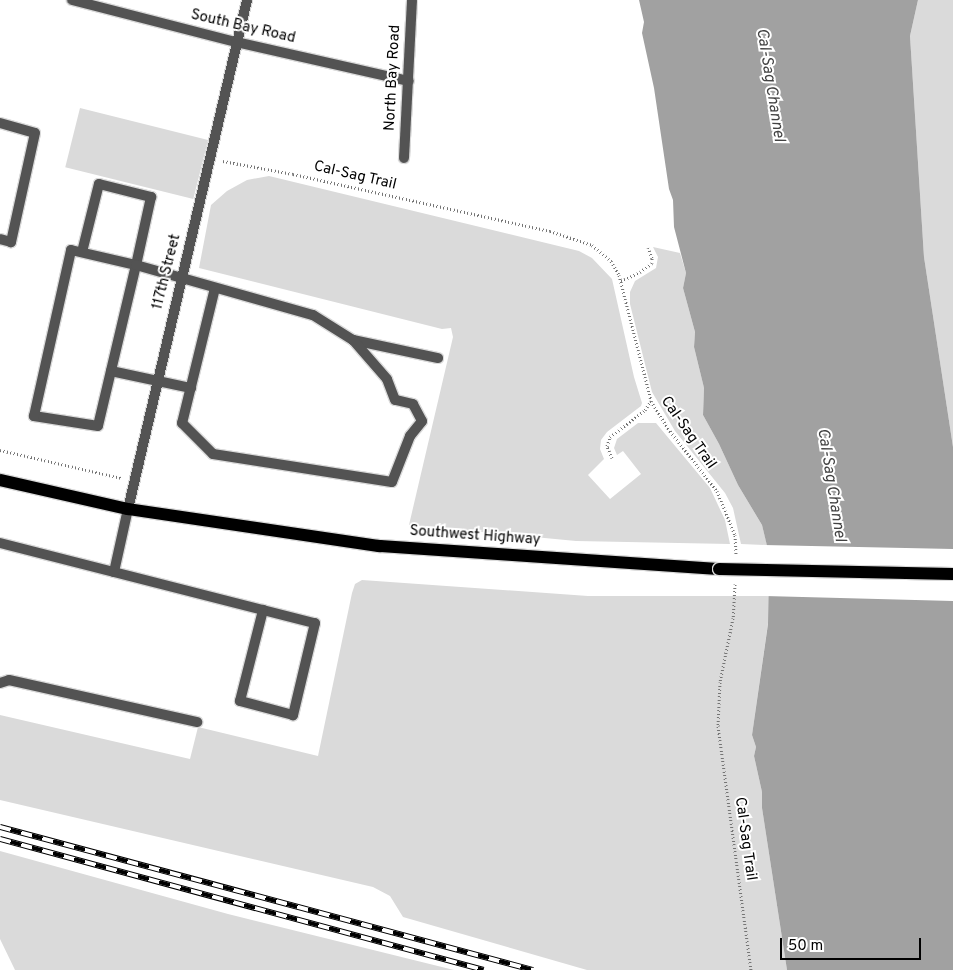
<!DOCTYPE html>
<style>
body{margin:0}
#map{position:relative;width:953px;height:970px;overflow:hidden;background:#fff;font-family:Overpass,sans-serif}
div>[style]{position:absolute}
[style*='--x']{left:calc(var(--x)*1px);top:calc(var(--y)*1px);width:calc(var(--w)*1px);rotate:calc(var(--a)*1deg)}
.green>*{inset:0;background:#dadada;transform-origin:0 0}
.water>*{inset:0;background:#a1a1a1}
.pier>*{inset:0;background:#fff}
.path>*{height:3px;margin-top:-1.5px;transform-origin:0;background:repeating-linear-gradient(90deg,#757575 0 1px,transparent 0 3.5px)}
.roads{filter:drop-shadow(1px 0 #dbdbdb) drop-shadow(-1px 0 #dbdbdb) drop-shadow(0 1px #dbdbdb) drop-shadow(0 -1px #dbdbdb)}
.service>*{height:10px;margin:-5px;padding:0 5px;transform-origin:5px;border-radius:5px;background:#535353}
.minor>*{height:10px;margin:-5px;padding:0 5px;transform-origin:5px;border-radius:5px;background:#535353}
.primary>*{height:12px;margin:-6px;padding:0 6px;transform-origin:6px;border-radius:6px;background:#000}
.rail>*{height:5.5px;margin-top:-2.75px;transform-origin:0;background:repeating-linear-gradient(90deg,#fff 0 11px,#000 0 22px);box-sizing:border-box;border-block:1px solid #000}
.bridges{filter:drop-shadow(1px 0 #dbdbdb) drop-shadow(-1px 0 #dbdbdb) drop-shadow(0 1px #dbdbdb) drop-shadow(0 -1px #dbdbdb)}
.primary-bridge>*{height:12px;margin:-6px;padding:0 6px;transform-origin:6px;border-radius:6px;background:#000}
span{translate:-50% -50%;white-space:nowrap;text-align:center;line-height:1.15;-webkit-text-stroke:4px #fff;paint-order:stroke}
.street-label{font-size:15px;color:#000}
.water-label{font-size:16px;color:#424242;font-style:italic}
.scale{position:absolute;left:780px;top:938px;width:141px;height:22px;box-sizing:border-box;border:2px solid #000;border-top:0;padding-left:6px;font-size:15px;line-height:18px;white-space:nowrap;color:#000;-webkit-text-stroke:4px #fff;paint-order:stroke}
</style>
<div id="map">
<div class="green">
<div style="clip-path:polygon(918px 0,953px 0,953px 447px,924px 257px,910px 36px)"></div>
<div style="left:80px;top:108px;width:132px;height:61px;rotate:14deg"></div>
<div style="clip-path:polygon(269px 176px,579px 251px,592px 258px,612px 279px,634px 377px,642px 403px,641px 406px,607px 432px,601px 440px,600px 449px,604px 459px,588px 475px,610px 499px,641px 474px,623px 451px,617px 455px,614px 448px,617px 439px,638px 423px,656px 423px,710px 488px,725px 520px,730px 544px,576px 541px,409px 525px,453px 337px,451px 328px,442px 329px,199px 268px,211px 205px,227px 191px,247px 180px)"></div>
<div style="clip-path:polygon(653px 247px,680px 253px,686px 273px,683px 288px,695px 332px,694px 347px,704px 388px,703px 415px,719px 444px,738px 485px,762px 525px,767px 545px,741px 544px,733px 508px,725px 493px,675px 431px,652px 392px,630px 304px,630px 292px,635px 281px,656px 268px,658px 257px)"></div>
<div style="clip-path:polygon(362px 580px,588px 596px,768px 596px,768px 623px,752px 735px,756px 747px,754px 756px,762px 792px,762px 808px,787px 970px,587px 970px,403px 917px,390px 896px,373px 887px,0 800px,0 715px,190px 759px,198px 727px,318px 756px,352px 593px,355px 584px)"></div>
<div style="clip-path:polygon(0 851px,228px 914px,454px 970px,15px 970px,0 939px)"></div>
</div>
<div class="water">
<div style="clip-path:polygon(639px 0,918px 0,910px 36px,924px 257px,953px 447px,953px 970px,787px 970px,762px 808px,762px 792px,754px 756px,756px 747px,752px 735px,768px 624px,769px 554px,762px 525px,738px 485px,719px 444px,703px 415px,704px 388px,694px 347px,695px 332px,683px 288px,686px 273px,674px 227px,673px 200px,669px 189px,654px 88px,642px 33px,644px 22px)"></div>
</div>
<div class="pier">
<div style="clip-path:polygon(764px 545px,953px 549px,953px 601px,765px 596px,767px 555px)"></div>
</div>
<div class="path">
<div style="--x:223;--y:161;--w:71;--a:10.5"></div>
<div style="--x:293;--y:174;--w:263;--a:12.5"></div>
<div style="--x:550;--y:231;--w:44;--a:18.4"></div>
<div style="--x:592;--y:245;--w:25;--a:40"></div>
<div style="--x:611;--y:261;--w:16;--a:60"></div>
<div style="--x:619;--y:275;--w:130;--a:75.7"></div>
<div style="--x:651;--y:401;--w:36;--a:58"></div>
<div style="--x:670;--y:431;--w:76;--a:51.9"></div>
<div style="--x:717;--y:491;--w:48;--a:67.8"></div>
<div style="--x:735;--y:535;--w:20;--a:87"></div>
<div style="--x:621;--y:281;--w:21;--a:-25"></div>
<div style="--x:640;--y:272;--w:15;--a:-37"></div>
<div style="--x:652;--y:263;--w:5;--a:-90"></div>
<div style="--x:652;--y:258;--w:11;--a:-112"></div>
<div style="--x:0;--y:450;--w:124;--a:13"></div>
<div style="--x:612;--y:458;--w:13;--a:-113"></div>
<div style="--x:607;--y:446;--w:9;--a:-72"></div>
<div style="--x:610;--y:437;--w:44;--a:-37.6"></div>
<div style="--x:645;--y:410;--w:11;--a:-56"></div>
<div style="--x:735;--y:584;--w:34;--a:93"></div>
<div style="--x:733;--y:618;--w:65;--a:101.5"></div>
<div style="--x:720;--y:682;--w:44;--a:92.6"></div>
<div style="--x:718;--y:726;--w:246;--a:82.3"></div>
</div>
<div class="roads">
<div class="service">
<div style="--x:0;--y:123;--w:36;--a:16"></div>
<div style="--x:35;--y:133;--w:112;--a:102.4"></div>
<div style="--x:11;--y:242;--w:11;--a:-165"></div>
<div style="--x:82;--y:252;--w:70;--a:-76"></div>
<div style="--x:99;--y:184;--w:54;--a:14"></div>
<div style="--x:151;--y:197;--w:70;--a:102.4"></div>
<div style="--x:136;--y:265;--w:165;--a:103.3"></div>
<div style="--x:98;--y:426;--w:65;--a:-171.1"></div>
<div style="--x:34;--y:416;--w:170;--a:-77.4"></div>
<div style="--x:71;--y:250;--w:67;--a:13"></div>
<div style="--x:136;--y:265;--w:184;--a:15.8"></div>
<div style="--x:313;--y:315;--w:47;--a:32"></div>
<div style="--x:353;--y:340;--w:87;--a:12"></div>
<div style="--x:215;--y:288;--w:139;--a:103.7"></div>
<div style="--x:182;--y:423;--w:44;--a:45"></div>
<div style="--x:213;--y:454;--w:181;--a:8.9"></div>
<div style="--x:392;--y:482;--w:49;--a:-68.6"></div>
<div style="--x:410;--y:436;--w:19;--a:-51"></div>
<div style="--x:422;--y:421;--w:19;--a:-118"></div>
<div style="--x:413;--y:404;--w:18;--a:-167"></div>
<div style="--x:395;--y:400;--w:22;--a:-111"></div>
<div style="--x:387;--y:379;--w:52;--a:-131.1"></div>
<div style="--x:111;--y:371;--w:82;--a:12"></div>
<div style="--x:0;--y:543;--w:325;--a:14.3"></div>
<div style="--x:315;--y:623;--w:95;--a:103.4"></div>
<div style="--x:293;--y:715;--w:55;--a:-165.2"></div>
<div style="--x:240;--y:701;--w:94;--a:-75.8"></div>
<div style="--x:114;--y:572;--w:65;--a:-77.5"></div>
<div style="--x:0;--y:683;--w:9;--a:-18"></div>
<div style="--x:9;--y:680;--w:193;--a:12.6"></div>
</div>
<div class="minor">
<div style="--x:72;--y:0;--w:169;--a:14.4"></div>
<div style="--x:236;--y:42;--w:177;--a:12.7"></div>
<div style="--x:404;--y:158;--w:158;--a:-87.1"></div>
<div style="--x:128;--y:509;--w:523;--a:-76.84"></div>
</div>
<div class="primary">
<div style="--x:0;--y:480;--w:131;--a:12.8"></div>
<div style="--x:128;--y:509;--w:254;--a:8.4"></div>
<div style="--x:379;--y:546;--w:341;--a:3.9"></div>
</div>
</div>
<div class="rail">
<div style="--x:0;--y:827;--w:552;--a:15.02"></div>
<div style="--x:0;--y:839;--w:501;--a:15.14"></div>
</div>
<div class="bridges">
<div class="primary-bridge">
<div style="--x:719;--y:569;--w:234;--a:1.2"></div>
</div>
</div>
<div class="street-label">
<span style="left:243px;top:27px;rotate:13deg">South Bay Road</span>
<span style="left:393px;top:78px;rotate:-87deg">North Bay Road</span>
<span style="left:355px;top:176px;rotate:13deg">Cal-Sag Trail</span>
<span style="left:167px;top:272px;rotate:-76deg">117th Street</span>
<span style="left:688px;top:433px;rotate:55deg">Cal-Sag Trail</span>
<span style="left:475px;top:536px;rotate:4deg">Southwest Highway</span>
<span style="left:745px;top:839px;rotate:82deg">Cal-Sag Trail</span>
</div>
<div class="water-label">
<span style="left:770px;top:85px;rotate:81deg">Cal-Sag Channel</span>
<span style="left:831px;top:485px;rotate:81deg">Cal-Sag Channel</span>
</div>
<div class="scale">50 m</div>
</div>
